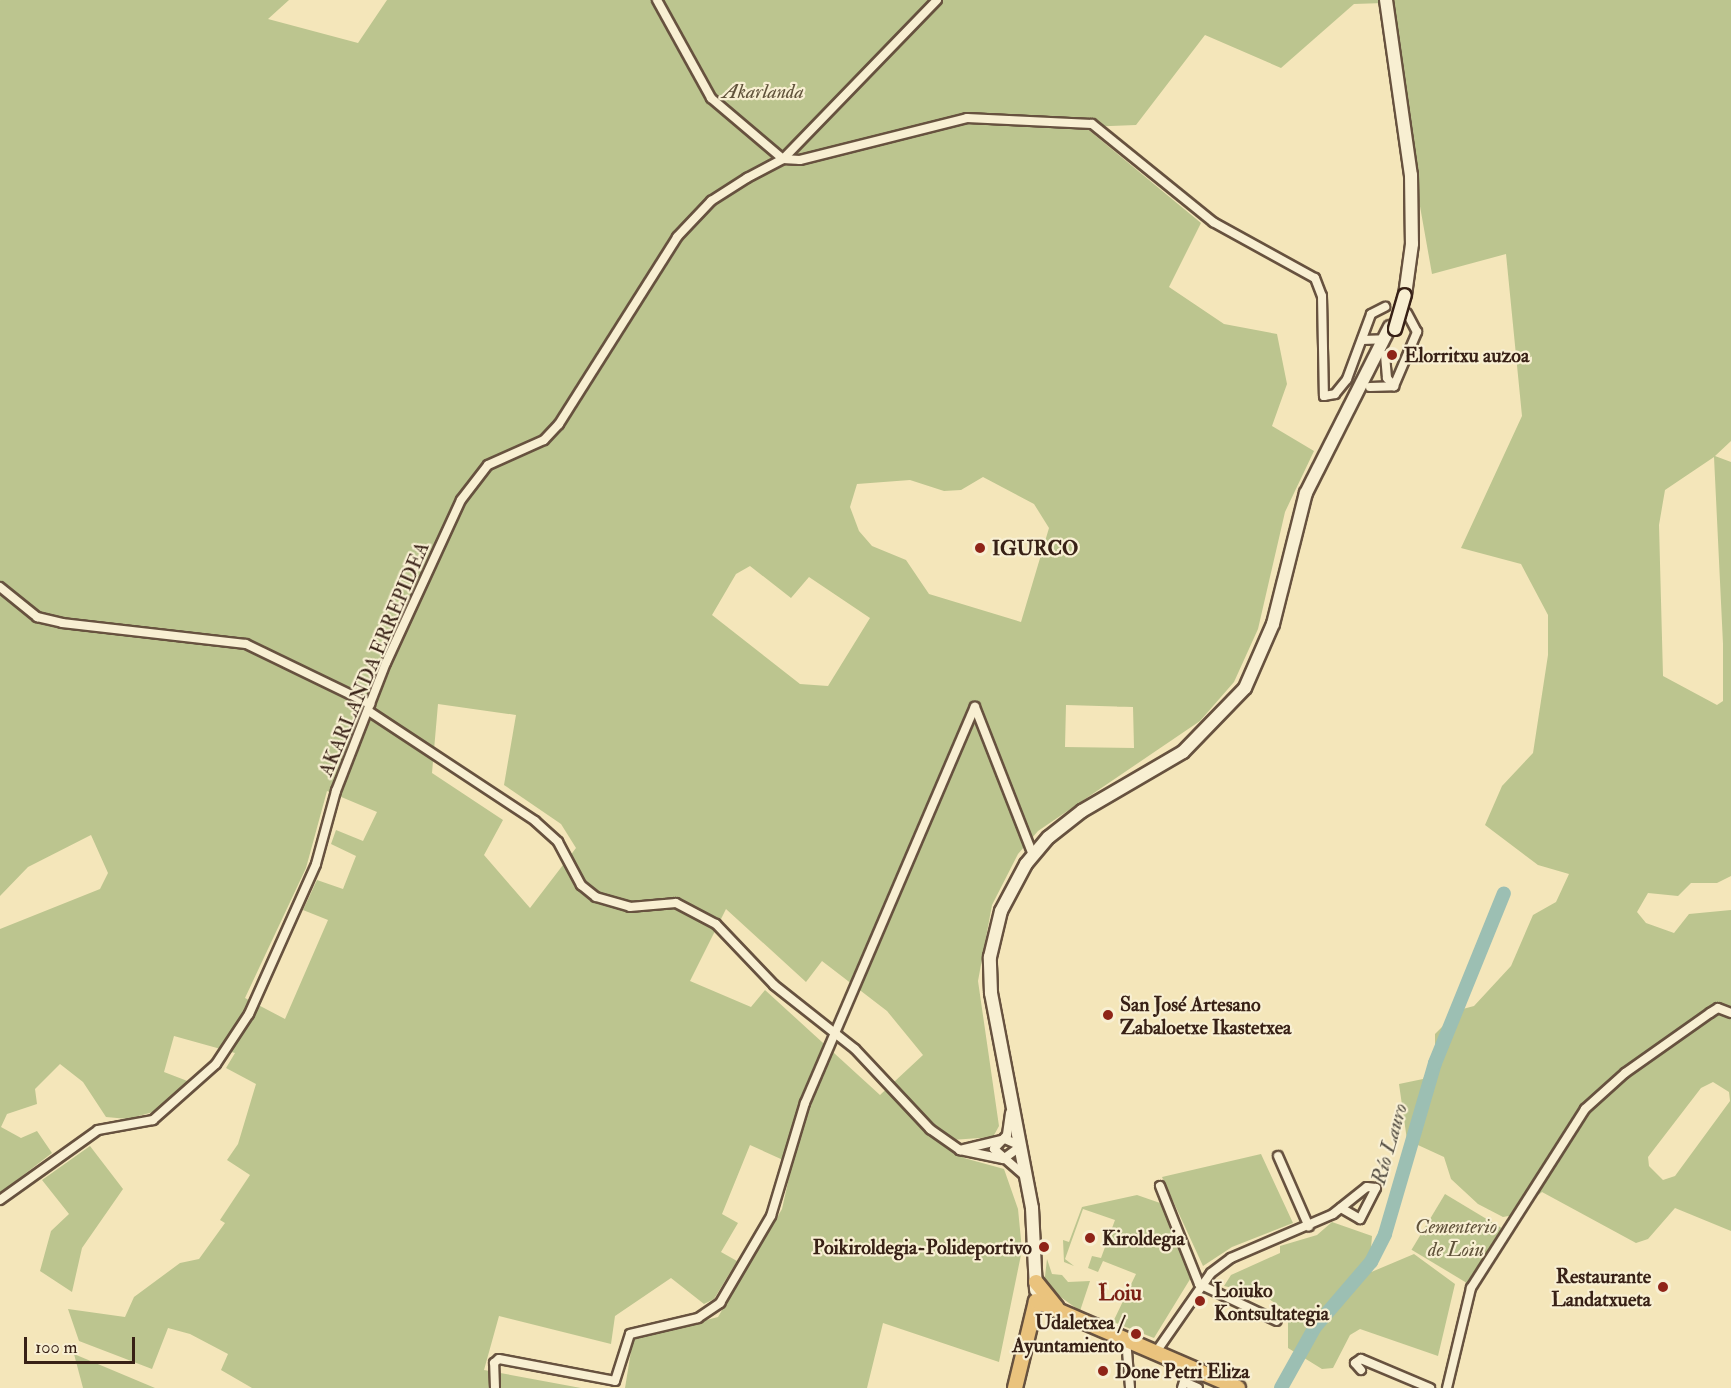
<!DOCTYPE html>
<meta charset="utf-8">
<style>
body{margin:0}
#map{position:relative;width:1731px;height:1388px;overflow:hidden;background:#f4e6ba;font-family:"IM FELL Double Pica",serif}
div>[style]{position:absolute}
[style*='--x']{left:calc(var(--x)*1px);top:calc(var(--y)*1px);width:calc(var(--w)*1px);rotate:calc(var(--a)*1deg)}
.green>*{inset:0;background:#bcc58f;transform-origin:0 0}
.river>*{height:14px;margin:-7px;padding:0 7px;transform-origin:7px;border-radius:7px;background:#9cbfb3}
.roads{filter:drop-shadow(2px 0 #67523f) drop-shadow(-2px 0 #67523f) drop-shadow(0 2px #67523f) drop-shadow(0 -2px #67523f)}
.street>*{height:8px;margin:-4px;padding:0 4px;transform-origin:4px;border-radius:4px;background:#f8efd2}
.secondary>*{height:12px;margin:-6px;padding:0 6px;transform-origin:6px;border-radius:6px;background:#f8efd2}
.primary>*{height:14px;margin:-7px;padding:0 7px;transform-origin:7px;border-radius:7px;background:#eac37d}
.bridges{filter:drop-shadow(2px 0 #382116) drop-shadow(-2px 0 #382116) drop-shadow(0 2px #382116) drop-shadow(0 -2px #382116)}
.secondary-bridge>*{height:12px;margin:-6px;padding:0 6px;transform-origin:6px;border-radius:6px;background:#f8efd2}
.dots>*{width:16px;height:16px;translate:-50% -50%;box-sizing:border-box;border:3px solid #f8efd2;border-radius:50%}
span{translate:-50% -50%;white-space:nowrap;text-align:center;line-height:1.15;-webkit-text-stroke:4.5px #f8efd2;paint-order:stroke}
.park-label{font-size:20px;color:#60523a;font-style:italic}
.poi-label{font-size:20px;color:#382116;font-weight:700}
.left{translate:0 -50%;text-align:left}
.right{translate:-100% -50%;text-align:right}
.street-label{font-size:20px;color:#382116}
.water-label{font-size:21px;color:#565045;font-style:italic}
.quarter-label{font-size:22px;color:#7a1f14;font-weight:700}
.scale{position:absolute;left:24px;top:1337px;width:111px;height:27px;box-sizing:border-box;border:3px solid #382116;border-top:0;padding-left:8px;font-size:18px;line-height:21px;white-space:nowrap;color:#382116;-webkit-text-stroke:4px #f8efd2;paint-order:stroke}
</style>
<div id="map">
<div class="green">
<div style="clip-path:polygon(evenodd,0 0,289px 0,268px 19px,358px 43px,387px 0,1731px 0,1731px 441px,1715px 456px,1731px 462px,1731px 876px,1717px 883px,1691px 883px,1678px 896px,1648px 893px,1637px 912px,1646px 923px,1674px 933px,1689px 914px,1731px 910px,1731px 1231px,1675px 1208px,1648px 1239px,1636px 1243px,1542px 1192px,1514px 1215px,1503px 1217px,1478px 1204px,1451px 1179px,1444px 1157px,1407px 1140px,1399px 1084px,1423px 1079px,1435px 1055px,1435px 1034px,1459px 1010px,1474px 1006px,1511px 966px,1533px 915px,1556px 902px,1569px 874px,1538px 865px,1485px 825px,1502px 786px,1533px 753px,1548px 655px,1548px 615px,1521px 564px,1461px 548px,1522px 416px,1506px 254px,1432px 274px,1384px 3px,1354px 4px,1281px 68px,1205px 35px,1136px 125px,1085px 127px,1201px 223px,1169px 287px,1224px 324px,1277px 334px,1287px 384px,1272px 426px,1314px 451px,1285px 512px,1258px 629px,1234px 682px,1200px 721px,1038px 831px,1018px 854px,992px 905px,978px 981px,999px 1126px,993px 1137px,952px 1140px,964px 1158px,1004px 1169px,1018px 1209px,1022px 1250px,999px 1362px,883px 1323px,867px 1388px,625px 1388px,633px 1339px,718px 1317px,782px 1209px,792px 1164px,750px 1145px,722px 1214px,738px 1223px,721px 1252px,737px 1261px,714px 1299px,704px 1304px,671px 1278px,615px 1316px,611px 1344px,499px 1316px,484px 1370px,581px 1388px,252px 1388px,221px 1370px,228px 1354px,190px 1334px,168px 1328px,152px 1369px,79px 1341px,68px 1309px,125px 1317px,134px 1297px,180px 1263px,199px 1259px,225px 1223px,220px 1220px,250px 1175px,227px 1160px,238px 1144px,256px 1084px,226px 1068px,235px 1053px,174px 1036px,164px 1072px,190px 1082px,153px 1112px,128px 1119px,106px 1117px,83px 1082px,60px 1064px,35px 1089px,37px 1104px,7px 1114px,1px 1127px,21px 1138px,37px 1131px,52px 1153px,0 1193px,0 929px,100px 889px,108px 873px,91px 835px,28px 867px,0 896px,0 0,1714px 457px,1723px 644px,1723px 701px,1717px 705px,1663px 676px,1659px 525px,1665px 490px,1714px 457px,0 0,983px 477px,1034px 504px,1049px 528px,1021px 622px,929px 594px,906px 560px,872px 546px,859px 531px,850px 507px,857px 484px,910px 480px,944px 491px,961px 490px,983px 477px,0 0,750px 566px,791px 598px,809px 577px,870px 618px,828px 686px,800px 684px,712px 615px,736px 574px,750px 566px,0 0,438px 704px,516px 715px,504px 785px,561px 824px,576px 848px,530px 908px,484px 855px,503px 820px,432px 773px,438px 704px,0 0,1066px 705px,1133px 707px,1134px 748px,1065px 747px,1066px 705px,0 0,327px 791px,377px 812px,363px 841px,336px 830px,331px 844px,356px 856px,343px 889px,317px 880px,303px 910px,328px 920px,285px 1019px,245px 998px,306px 868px,327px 791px,0 0,726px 909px,806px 982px,822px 961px,887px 1011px,923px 1055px,880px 1095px,765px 990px,751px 1007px,690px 981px,726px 909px,0 0,1713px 1082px,1729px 1092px,1730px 1101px,1675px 1176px,1663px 1180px,1649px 1166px,1648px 1157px,1701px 1088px,1713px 1082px)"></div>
<div style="clip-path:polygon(90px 1146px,123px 1189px,82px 1248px,72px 1292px,40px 1271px,51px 1231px,69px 1214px,42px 1180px)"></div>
<div style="clip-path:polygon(1261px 1154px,1293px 1223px,1232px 1247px,1203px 1266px,1162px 1177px)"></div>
<div style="left:1445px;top:1194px;width:66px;height:65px;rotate:31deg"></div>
<div style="clip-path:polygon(1137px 1195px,1163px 1204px,1192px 1276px,1154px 1338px,1113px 1322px,1136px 1274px,1103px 1261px,1098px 1272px,1088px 1268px,1092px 1256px,1101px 1258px,1115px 1220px,1083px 1209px,1065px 1259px,1074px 1266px,1064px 1262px,1063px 1240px,1069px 1242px,1082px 1207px)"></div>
<div style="clip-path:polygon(1332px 1222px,1372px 1236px,1369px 1273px,1414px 1254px,1455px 1284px,1438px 1356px,1360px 1329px,1350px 1335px,1333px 1368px,1322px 1369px,1288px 1348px,1288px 1312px,1263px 1295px,1224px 1286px,1231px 1275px,1280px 1253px,1280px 1246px,1317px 1235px)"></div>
<div style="clip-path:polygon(1047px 1259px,1052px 1274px,1062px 1275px,1068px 1282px,1090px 1281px,1080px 1311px,1044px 1285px)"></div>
<div style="clip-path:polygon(74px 1354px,155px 1388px,83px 1388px)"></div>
</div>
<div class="river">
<div style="--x:1281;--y:1388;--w:70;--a:-60.9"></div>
<div style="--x:1315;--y:1327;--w:86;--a:-49.3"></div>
<div style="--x:1371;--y:1262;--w:31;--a:-63"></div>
<div style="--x:1385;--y:1234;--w:178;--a:-73.7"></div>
<div style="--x:1435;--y:1063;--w:183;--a:-67.9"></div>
</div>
<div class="roads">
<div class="street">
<div style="--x:657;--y:0;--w:112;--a:61.1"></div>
<div style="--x:711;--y:98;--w:94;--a:40.3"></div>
<div style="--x:783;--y:159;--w:221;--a:-45.9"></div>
<div style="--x:1362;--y:340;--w:23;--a:-2"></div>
<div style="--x:1385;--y:355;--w:23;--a:85"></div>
<div style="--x:1387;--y:378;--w:11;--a:49"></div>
<div style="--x:1394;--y:386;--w:59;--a:-66.9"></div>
<div style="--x:1417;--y:332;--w:21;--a:-118"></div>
<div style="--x:1370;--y:387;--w:24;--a:-2"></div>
<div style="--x:0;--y:587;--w:48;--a:39"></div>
<div style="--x:37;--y:617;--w:26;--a:13"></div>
<div style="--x:62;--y:623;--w:185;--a:6.5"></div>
<div style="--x:246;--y:644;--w:138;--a:25.8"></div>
<div style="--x:975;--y:707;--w:159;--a:68.6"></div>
<div style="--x:370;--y:712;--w:198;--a:33.4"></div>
<div style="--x:535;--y:821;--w:31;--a:42"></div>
<div style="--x:558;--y:842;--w:49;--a:61.9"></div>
<div style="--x:581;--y:885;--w:19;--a:39"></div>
<div style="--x:596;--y:897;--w:35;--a:16"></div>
<div style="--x:630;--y:907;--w:46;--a:-5"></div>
<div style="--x:676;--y:903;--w:45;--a:27.7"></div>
<div style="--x:716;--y:924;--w:84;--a:46.4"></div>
<div style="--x:774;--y:985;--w:103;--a:38.3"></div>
<div style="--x:855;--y:1049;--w:110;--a:46.8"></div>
<div style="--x:930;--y:1129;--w:37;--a:35"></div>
<div style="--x:1010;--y:1113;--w:22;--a:98"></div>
<div style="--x:1007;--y:1135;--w:19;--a:133"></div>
<div style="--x:994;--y:1149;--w:38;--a:41"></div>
<div style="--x:1005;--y:1139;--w:17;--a:24"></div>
<div style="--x:1021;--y:1146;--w:22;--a:144"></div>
<div style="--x:1003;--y:1159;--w:44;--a:-168.2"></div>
<div style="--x:960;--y:1150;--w:46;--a:-13.7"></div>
<div style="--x:1278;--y:1156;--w:77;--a:66.4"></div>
<div style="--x:1160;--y:1186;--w:105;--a:68.3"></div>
<div style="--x:1199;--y:1284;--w:86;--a:25.4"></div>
<div style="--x:0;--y:1200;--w:120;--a:-35.5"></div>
<div style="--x:98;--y:1130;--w:56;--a:-10.3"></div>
<div style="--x:153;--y:1120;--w:84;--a:-41.6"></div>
<div style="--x:216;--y:1064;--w:60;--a:-56.6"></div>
<div style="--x:249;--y:1014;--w:164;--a:-65.9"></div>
<div style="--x:316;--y:864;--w:76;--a:-74.7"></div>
<div style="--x:336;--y:791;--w:137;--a:-68.7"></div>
<div style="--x:386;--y:663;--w:179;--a:-65.3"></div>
<div style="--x:461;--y:500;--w:44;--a:-52.4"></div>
<div style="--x:488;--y:465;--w:61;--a:-24.1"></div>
<div style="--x:544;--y:440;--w:22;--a:-47"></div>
<div style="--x:559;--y:424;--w:221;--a:-57.7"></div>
<div style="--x:677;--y:237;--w:50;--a:-46.6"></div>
<div style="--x:711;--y:201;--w:43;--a:-32.6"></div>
<div style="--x:747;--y:178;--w:41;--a:-27.8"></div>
<div style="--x:783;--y:159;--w:17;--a:3"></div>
<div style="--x:800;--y:160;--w:172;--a:-14.1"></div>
<div style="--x:967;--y:118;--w:125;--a:2.7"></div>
<div style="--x:1092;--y:124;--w:156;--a:39"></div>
<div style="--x:1213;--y:222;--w:116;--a:28.8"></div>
<div style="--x:1315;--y:278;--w:19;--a:69"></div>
<div style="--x:1322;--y:296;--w:100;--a:88.9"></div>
<div style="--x:1324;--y:396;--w:11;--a:-10"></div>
<div style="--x:1335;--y:394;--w:19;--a:-51"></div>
<div style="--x:1347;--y:379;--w:69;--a:-69.7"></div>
<div style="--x:1371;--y:314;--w:16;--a:-27"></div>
<div style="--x:1126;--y:1339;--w:49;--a:85.3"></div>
<div style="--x:1156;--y:1352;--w:96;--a:-55.2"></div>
<div style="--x:1211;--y:1273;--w:25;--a:-37"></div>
<div style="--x:1231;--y:1258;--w:111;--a:-23.3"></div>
<div style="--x:1333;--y:1214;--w:43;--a:-38.5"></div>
<div style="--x:1367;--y:1187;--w:9;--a:6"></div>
<div style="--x:1376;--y:1188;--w:35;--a:117"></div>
<div style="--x:1360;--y:1219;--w:22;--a:-150"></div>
<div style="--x:1361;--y:1370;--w:9;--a:-131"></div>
<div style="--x:1355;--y:1363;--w:7;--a:-34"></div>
<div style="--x:1361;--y:1359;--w:75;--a:22.8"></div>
<div style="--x:495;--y:1388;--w:25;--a:-92"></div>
<div style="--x:494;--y:1363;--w:6;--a:-39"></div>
<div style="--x:499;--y:1359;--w:118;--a:10.7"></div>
<div style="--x:615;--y:1381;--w:49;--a:-72.3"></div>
<div style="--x:630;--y:1334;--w:70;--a:-13.2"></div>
<div style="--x:698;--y:1318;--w:27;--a:-34"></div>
<div style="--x:720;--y:1303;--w:101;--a:-59.6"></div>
<div style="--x:771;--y:1216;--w:118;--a:-73.3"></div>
<div style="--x:805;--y:1103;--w:431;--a:-66.8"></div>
<div style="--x:1182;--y:1388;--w:6;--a:-72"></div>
<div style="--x:1184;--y:1382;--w:15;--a:23"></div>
<div style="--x:1447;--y:1388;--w:103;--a:-76.5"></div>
<div style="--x:1471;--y:1288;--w:212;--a:-57.5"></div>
<div style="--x:1585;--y:1109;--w:54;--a:-42"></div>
<div style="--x:1625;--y:1073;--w:104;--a:-35.2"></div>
<div style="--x:1710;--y:1013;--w:9;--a:-32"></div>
<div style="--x:1718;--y:1008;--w:14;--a:21"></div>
</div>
<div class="secondary">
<div style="--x:1386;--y:0;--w:177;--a:81.9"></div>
<div style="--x:1411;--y:175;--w:69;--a:89.2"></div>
<div style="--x:1412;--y:244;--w:51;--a:97.8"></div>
<div style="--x:1036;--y:1290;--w:82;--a:-92.8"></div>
<div style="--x:1032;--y:1208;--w:219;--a:-100.8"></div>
<div style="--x:991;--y:993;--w:36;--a:-92"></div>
<div style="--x:990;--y:957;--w:47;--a:-76.6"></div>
<div style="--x:1001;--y:911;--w:53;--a:-62"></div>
<div style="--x:1026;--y:864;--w:35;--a:-50"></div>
<div style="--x:1049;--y:837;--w:42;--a:-38.2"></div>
<div style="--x:1082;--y:811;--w:117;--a:-30.3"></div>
<div style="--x:1183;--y:752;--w:89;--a:-45.9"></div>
<div style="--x:1245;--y:688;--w:70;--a:-66.4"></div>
<div style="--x:1273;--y:624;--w:135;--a:-75.9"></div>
<div style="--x:1306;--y:493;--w:186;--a:-63.2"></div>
</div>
<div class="primary">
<div style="--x:1036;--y:1282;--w:33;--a:51"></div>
<div style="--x:1015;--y:1388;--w:89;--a:-76.4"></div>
<div style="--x:1036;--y:1301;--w:220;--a:23.3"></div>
</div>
</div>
<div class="bridges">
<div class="secondary-bridge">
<div style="--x:1395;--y:329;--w:35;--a:-74"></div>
</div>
</div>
<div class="dots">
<div style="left:1392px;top:355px;background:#8f2418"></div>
<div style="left:980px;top:548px;background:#8f2418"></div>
<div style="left:1108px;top:1015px;background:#8f2418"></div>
<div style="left:1090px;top:1238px;background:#8f2418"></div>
<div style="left:1044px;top:1247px;background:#8f2418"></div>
<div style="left:1663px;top:1287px;background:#8f2418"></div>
<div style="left:1200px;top:1301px;background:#8f2418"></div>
<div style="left:1136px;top:1334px;background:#8f2418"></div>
<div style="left:1103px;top:1371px;background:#8f2418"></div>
</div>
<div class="park-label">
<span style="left:763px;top:91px">Akarlanda</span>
<span style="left:1456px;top:1238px">Cementerio<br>de Loiu</span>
</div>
<div class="poi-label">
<span class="left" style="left:1404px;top:355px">Elorritxu auzoa</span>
<span class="left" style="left:992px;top:548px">IGURCO</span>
<span class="left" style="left:1120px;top:1016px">San José Artesano<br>Zabaloetxe Ikastetxea</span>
<span class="left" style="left:1102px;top:1238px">Kiroldegia</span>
<span class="right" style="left:1032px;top:1247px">Poikiroldegia-Polideportivo</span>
<span class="right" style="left:1651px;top:1288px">Restaurante<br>Landatxueta</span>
<span class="left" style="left:1214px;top:1302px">Loiuko<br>Kontsultategia</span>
<span class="right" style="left:1124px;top:1334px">Udaletxea /<br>Ayuntamiento</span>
<span class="left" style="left:1115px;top:1371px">Done Petri Eliza</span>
</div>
<div class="street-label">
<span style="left:374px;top:659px;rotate:-67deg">AKARLANDA ERREPIDEA</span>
</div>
<div class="water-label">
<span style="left:1390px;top:1144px;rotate:-74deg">Río Lauro</span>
</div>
<div class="quarter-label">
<span style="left:1120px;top:1294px">Loiu</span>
</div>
<div class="scale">100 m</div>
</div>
